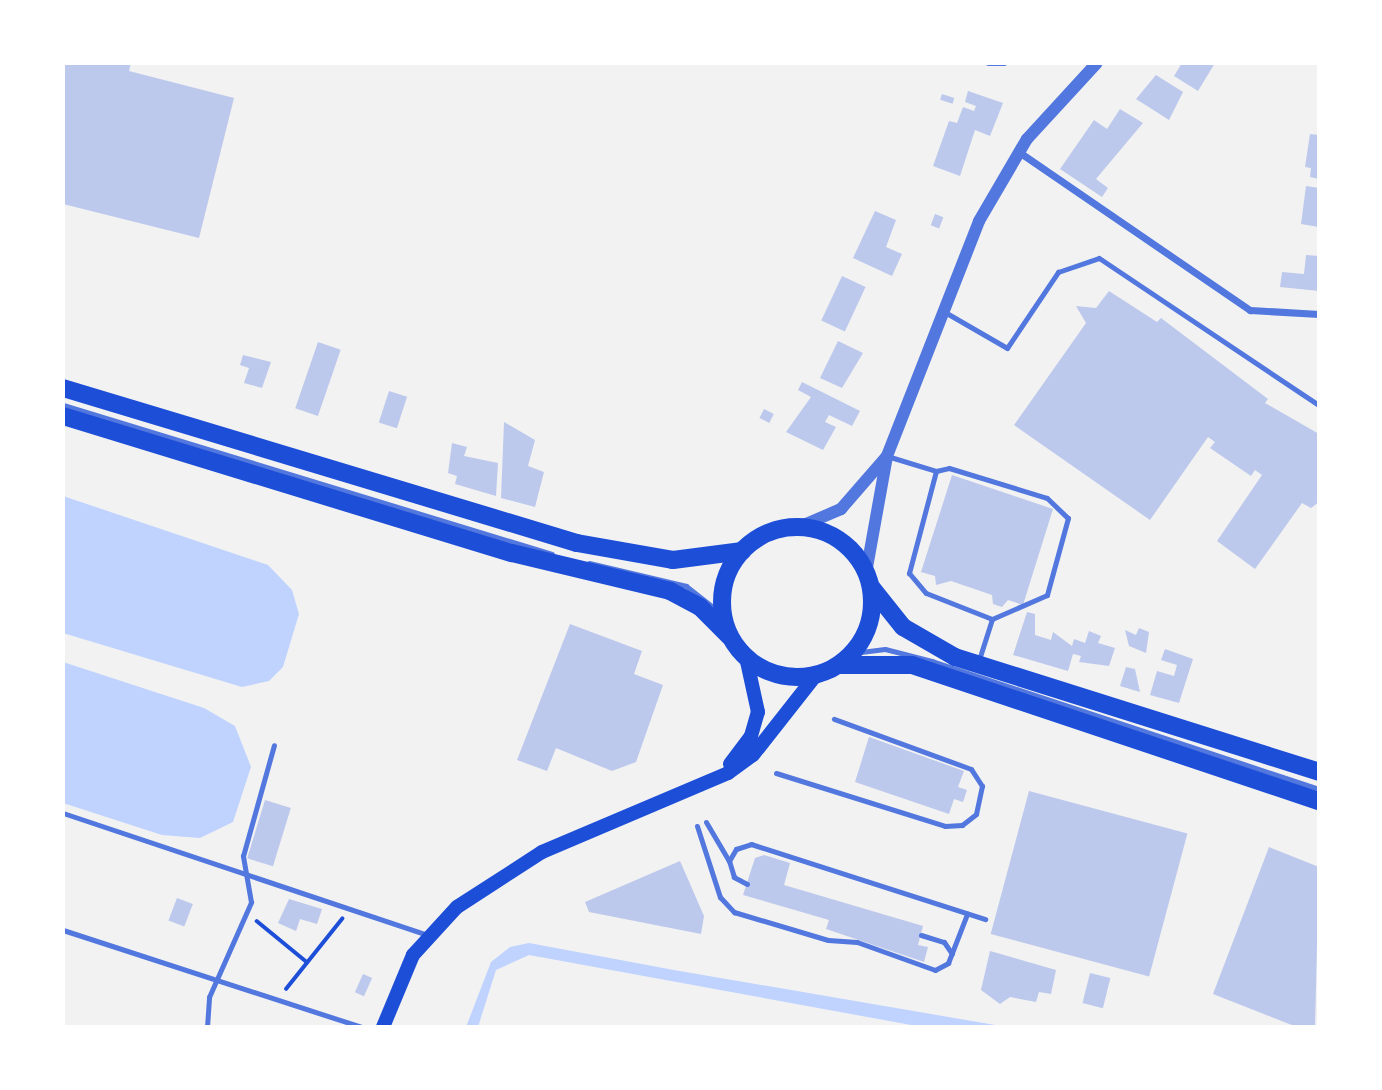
<!DOCTYPE html>
<style>
body{margin:0}
#map{position:relative;width:1382px;height:1090px;overflow:hidden;background:#f2f2f2;font-family:"Space Grotesk",sans-serif}
div>[style]{position:absolute}
[style*='--x']{left:calc(var(--x)*1px);top:calc(var(--y)*1px);width:calc(var(--w)*1px);rotate:calc(var(--a)*1deg)}
.water>*{inset:0;background:#bfd3fe}
.building>*{inset:0;background:#bdc9ec;transform-origin:0 0}
.path>*{height:3.5px;margin:-1.75px;padding:0 1.75px;transform-origin:1.75px;border-radius:1.75px;background:#1d4ed8}
.service>*{height:5px;margin:-2.5px;padding:0 2.5px;transform-origin:2.5px;border-radius:2.5px;background:#5277de}
.minor>*{height:7px;margin:-3.5px;padding:0 3.5px;transform-origin:3.5px;border-radius:3.5px;background:#5277de}
.tertiary>*{height:12px;margin:-6px;padding:0 6px;transform-origin:6px;border-radius:6px;background:#5277de}
.secondary>*{height:14px;margin:-7px;padding:0 7px;transform-origin:7px;border-radius:7px;background:#1d4ed8}
.primary>*{height:18px;margin:-9px;padding:0 9px;transform-origin:9px;border-radius:9px;background:#1d4ed8}
.primary>.ring{margin:-9px;padding:0;box-sizing:content-box;background:none;border:18px solid #1d4ed8;border-radius:50%}
span{translate:-50% -50%;white-space:nowrap;text-align:center;line-height:1.15;-webkit-text-stroke:6px #fff;paint-order:stroke}
.frame{position:absolute;inset:0;border:65px solid #fff;pointer-events:none}
</style>
<div id="map">
<div class="water">
<div style="clip-path:polygon(63px 496px,268px 565px,292px 590px,299px 614px,283px 667px,269px 681px,242px 687px,63px 633px)"></div>
<div style="clip-path:polygon(63px 662px,204px 708px,235px 726px,251px 767px,233px 822px,200px 838px,162px 835px,63px 803px)"></div>
<div style="clip-path:polygon(529px 943px,674px 970px,1007px 1027px,922px 1027px,529px 955px,496px 970px,478px 1027px,466px 1027px,491px 962px,510px 947px)"></div>
</div>
<div class="building">
<div style="clip-path:polygon(63px 63px,131px 63px,129px 71px,234px 98px,199px 238px,63px 204px)"></div>
<div style="clip-path:polygon(1182px 63px,1215px 63px,1198px 91px,1174px 76px)"></div>
<div style="clip-path:polygon(1156px 75px,1183px 92px,1169px 120px,1136px 99px)"></div>
<div style="clip-path:polygon(968px 91px,1003px 103px,990px 136px,975px 130px,960px 176px,933px 166px,949px 121px,957px 123px,963px 107px,974px 111px,976px 106px,965px 102px)"></div>
<div style="left:942px;top:94px;width:13px;height:6px;rotate:18deg"></div>
<div style="clip-path:polygon(1120px 109px,1143px 123px,1096px 179px,1108px 188px,1102px 197px,1060px 169px,1094px 120px,1107px 129px)"></div>
<div style="clip-path:polygon(1310px 134px,1319px 135px,1319px 179px,1310px 177px,1311px 168px,1305px 167px)"></div>
<div style="clip-path:polygon(1306px 186px,1319px 188px,1319px 227px,1301px 224px)"></div>
<div style="clip-path:polygon(875px 211px,896px 220px,886px 247px,902px 254px,892px 276px,853px 258px)"></div>
<div style="left:935px;top:214px;width:9px;height:12px;rotate:21deg"></div>
<div style="clip-path:polygon(1306px 255px,1319px 256px,1319px 291px,1280px 287px,1282px 272px,1304px 274px)"></div>
<div style="left:842px;top:276px;width:26px;height:49px;rotate:25deg"></div>
<div style="clip-path:polygon(1109px 291px,1157px 322px,1161px 318px,1268px 399px,1265px 403px,1319px 434px,1319px 502px,1311px 508px,1302px 503px,1255px 569px,1217px 541px,1262px 475px,1255px 470px,1251px 476px,1210px 448px,1215px 442px,1208px 437px,1150px 520px,1014px 425px,1086px 323px,1076px 306px,1096px 308px)"></div>
<div style="clip-path:polygon(838px 341px,863px 353px,842px 388px,820px 378px)"></div>
<div style="left:318px;top:342px;width:24px;height:70px;rotate:19deg"></div>
<div style="clip-path:polygon(243px 355px,271px 362px,262px 388px,244px 383px,249px 368px,240px 365px)"></div>
<div style="clip-path:polygon(802px 382px,860px 411px,852px 426px,829px 415px,825px 422px,836px 427px,823px 450px,786px 432px,811px 397px,798px 390px)"></div>
<div style="left:389px;top:391px;width:19px;height:33px;rotate:18deg"></div>
<div style="left:764px;top:409px;width:11px;height:10px;rotate:27deg"></div>
<div style="clip-path:polygon(504px 422px,535px 440px,528px 466px,544px 472px,535px 507px,501px 498px)"></div>
<div style="clip-path:polygon(452px 443px,467px 447px,464px 456px,498px 463px,496px 496px,455px 484px,457px 476px,448px 473px)"></div>
<div style="clip-path:polygon(952px 475px,1053px 509px,1023px 605px,1008px 600px,1002px 607px,993px 604px,992px 595px,951px 581px,936px 585px,935px 576px,921px 572px)"></div>
<div style="clip-path:polygon(1027px 612px,1035px 614px,1035px 635px,1051px 640px,1053px 632px,1072px 646px,1074px 639px,1085px 643px,1089px 631px,1101px 636px,1098px 643px,1115px 648px,1109px 666px,1079px 662px,1081px 656px,1073px 654px,1068px 671px,1013px 655px)"></div>
<div style="clip-path:polygon(570px 624px,642px 651px,634px 674px,663px 685px,636px 762px,612px 771px,556px 748px,547px 771px,517px 760px)"></div>
<div style="clip-path:polygon(1139px 628px,1149px 632px,1146px 653px,1129px 646px,1125px 630px,1136px 635px)"></div>
<div style="clip-path:polygon(1165px 649px,1193px 659px,1179px 703px,1150px 695px,1157px 671px,1174px 676px,1177px 665px,1161px 660px)"></div>
<div style="clip-path:polygon(1126px 667px,1135px 669px,1140px 692px,1120px 686px)"></div>
<div style="clip-path:polygon(869px 737px,964px 771px,958px 787px,967px 790px,963px 802px,954px 799px,949px 814px,855px 782px)"></div>
<div style="left:1029px;top:791px;width:164px;height:148px;rotate:15deg"></div>
<div style="left:265px;top:800px;width:27px;height:61px;rotate:17deg"></div>
<div style="clip-path:polygon(1269px 847px,1319px 867px,1315px 1027px,1297px 1027px,1213px 994px)"></div>
<div style="clip-path:polygon(764px 855px,790px 863px,784px 885px,923px 926px,918px 945px,928px 947px,924px 962px,826px 929px,829px 920px,743px 895px,755px 858px)"></div>
<div style="clip-path:polygon(680px 861px,704px 916px,701px 934px,589px 912px,585px 902px)"></div>
<div style="left:177px;top:898px;width:17px;height:24px;rotate:21deg"></div>
<div style="clip-path:polygon(289px 899px,322px 909px,317px 924px,300px 919px,296px 931px,278px 923px)"></div>
<div style="clip-path:polygon(990px 951px,1056px 970px,1051px 994px,1039px 992px,1036px 1002px,1010px 997px,1000px 1004px,981px 990px)"></div>
<div style="left:1090px;top:973px;width:21px;height:31px;rotate:14deg"></div>
<div style="left:363px;top:974px;width:10px;height:20px;rotate:24deg"></div>
</div>
<div class="path">
<div style="--x:257;--y:921;--w:65;--a:39.4"></div>
<div style="--x:286;--y:989;--w:90;--a:-51.3"></div>
</div>
<div class="service">
<div style="--x:988;--y:63;--w:16;--a:0"></div>
<div style="--x:943;--y:311;--w:74;--a:30"></div>
<div style="--x:1007;--y:348;--w:92;--a:-56.1"></div>
<div style="--x:1058;--y:272;--w:43;--a:-18.9"></div>
<div style="--x:1099;--y:258;--w:265;--a:33.8"></div>
<div style="--x:63;--y:405;--w:511;--a:16.95"></div>
<div style="--x:887;--y:456;--w:51;--a:17"></div>
<div style="--x:936;--y:471;--w:106;--a:104.8"></div>
<div style="--x:909;--y:573;--w:26;--a:50"></div>
<div style="--x:926;--y:593;--w:71;--a:21.5"></div>
<div style="--x:992;--y:619;--w:46;--a:107.7"></div>
<div style="--x:936;--y:471;--w:13;--a:-13"></div>
<div style="--x:949;--y:468;--w:102;--a:17"></div>
<div style="--x:1047;--y:498;--w:29;--a:44"></div>
<div style="--x:1068;--y:518;--w:80;--a:105.3"></div>
<div style="--x:1047;--y:595;--w:60;--a:156.4"></div>
<div style="--x:589;--y:563;--w:100;--a:13.3"></div>
<div style="--x:686;--y:586;--w:47;--a:38.1"></div>
<div style="--x:853;--y:653;--w:32;--a:-7"></div>
<div style="--x:885;--y:649;--w:49;--a:14.3"></div>
<div style="--x:932;--y:661;--w:408;--a:18.3"></div>
<div style="--x:776;--y:773;--w:177;--a:17.4"></div>
<div style="--x:945;--y:826;--w:17;--a:-3"></div>
<div style="--x:962;--y:825;--w:18;--a:-38"></div>
<div style="--x:976;--y:814;--w:29;--a:-78"></div>
<div style="--x:982;--y:786;--w:20;--a:-123"></div>
<div style="--x:971;--y:769;--w:146;--a:-159.9"></div>
<div style="--x:63;--y:813;--w:385;--a:18.5"></div>
<div style="--x:706;--y:822;--w:45;--a:59.5"></div>
<div style="--x:697;--y:826;--w:75;--a:72.1"></div>
<div style="--x:720;--y:897;--w:21;--a:47"></div>
<div style="--x:734;--y:912;--w:98;--a:16.6"></div>
<div style="--x:828;--y:940;--w:29;--a:4"></div>
<div style="--x:857;--y:942;--w:83;--a:19.7"></div>
<div style="--x:935;--y:970;--w:15;--a:-28"></div>
<div style="--x:948;--y:963;--w:53;--a:-68.8"></div>
<div style="--x:747;--y:884;--w:15;--a:-152"></div>
<div style="--x:734;--y:877;--w:17;--a:-107"></div>
<div style="--x:729;--y:861;--w:14;--a:-60"></div>
<div style="--x:736;--y:849;--w:16;--a:-18"></div>
<div style="--x:751;--y:844;--w:246;--a:17.8"></div>
<div style="--x:63;--y:930;--w:313;--a:18"></div>
<div style="--x:921;--y:935;--w:24;--a:17"></div>
<div style="--x:944;--y:942;--w:14;--a:56"></div>
<div style="--x:207;--y:1027;--w:30;--a:-86"></div>
<div style="--x:209;--y:997;--w:104;--a:-66.1"></div>
<div style="--x:251;--y:902;--w:47;--a:-99.9"></div>
<div style="--x:243;--y:856;--w:115;--a:-74.4"></div>
</div>
<div class="minor">
<div style="--x:1019;--y:152;--w:280;--a:34.4"></div>
<div style="--x:1250;--y:310;--w:69;--a:3.3"></div>
</div>
<div class="tertiary">
<div style="--x:799;--y:527;--w:46;--a:-23.2"></div>
<div style="--x:841;--y:509;--w:70;--a:-49"></div>
<div style="--x:866;--y:573;--w:119;--a:-79.8"></div>
<div style="--x:887;--y:456;--w:252;--a:-68.6"></div>
<div style="--x:979;--y:221;--w:95;--a:-59.7"></div>
<div style="--x:1027;--y:139;--w:103;--a:-47.4"></div>
</div>
<div class="secondary">
<div style="--x:730;--y:764;--w:35;--a:-53"></div>
<div style="--x:751;--y:736;--w:25;--a:-74"></div>
<div style="--x:758;--y:712;--w:56;--a:-102.3"></div>
<div style="--x:383;--y:1027;--w:78;--a:-67.4"></div>
<div style="--x:413;--y:955;--w:65;--a:-47.5"></div>
<div style="--x:457;--y:907;--w:101;--a:-32.9"></div>
<div style="--x:542;--y:852;--w:202;--a:-23"></div>
<div style="--x:728;--y:773;--w:31;--a:-36"></div>
<div style="--x:753;--y:755;--w:102;--a:-51.8"></div>
</div>
<div class="primary">
<div style="--x:63;--y:388;--w:537;--a:16.78"></div>
<div style="--x:577;--y:543;--w:97;--a:10"></div>
<div style="--x:673;--y:560;--w:70;--a:-7.4"></div>
<div style="--x:63;--y:416;--w:469;--a:17"></div>
<div style="--x:512;--y:553;--w:163;--a:13.5"></div>
<div style="--x:670;--y:591;--w:34;--a:28"></div>
<div style="--x:700;--y:607;--w:42;--a:45"></div>
<div class="ring" style="left:722px;top:527px;width:132px;height:132px"></div>
<div style="--x:871;--y:587;--w:51;--a:51.3"></div>
<div style="--x:903;--y:627;--w:60;--a:30"></div>
<div style="--x:955;--y:657;--w:382;--a:17.5"></div>
<div style="--x:839;--y:665;--w:73;--a:0"></div>
<div style="--x:912;--y:665;--w:429;--a:18.5"></div>
</div>
<div class="frame"></div>
</div>
